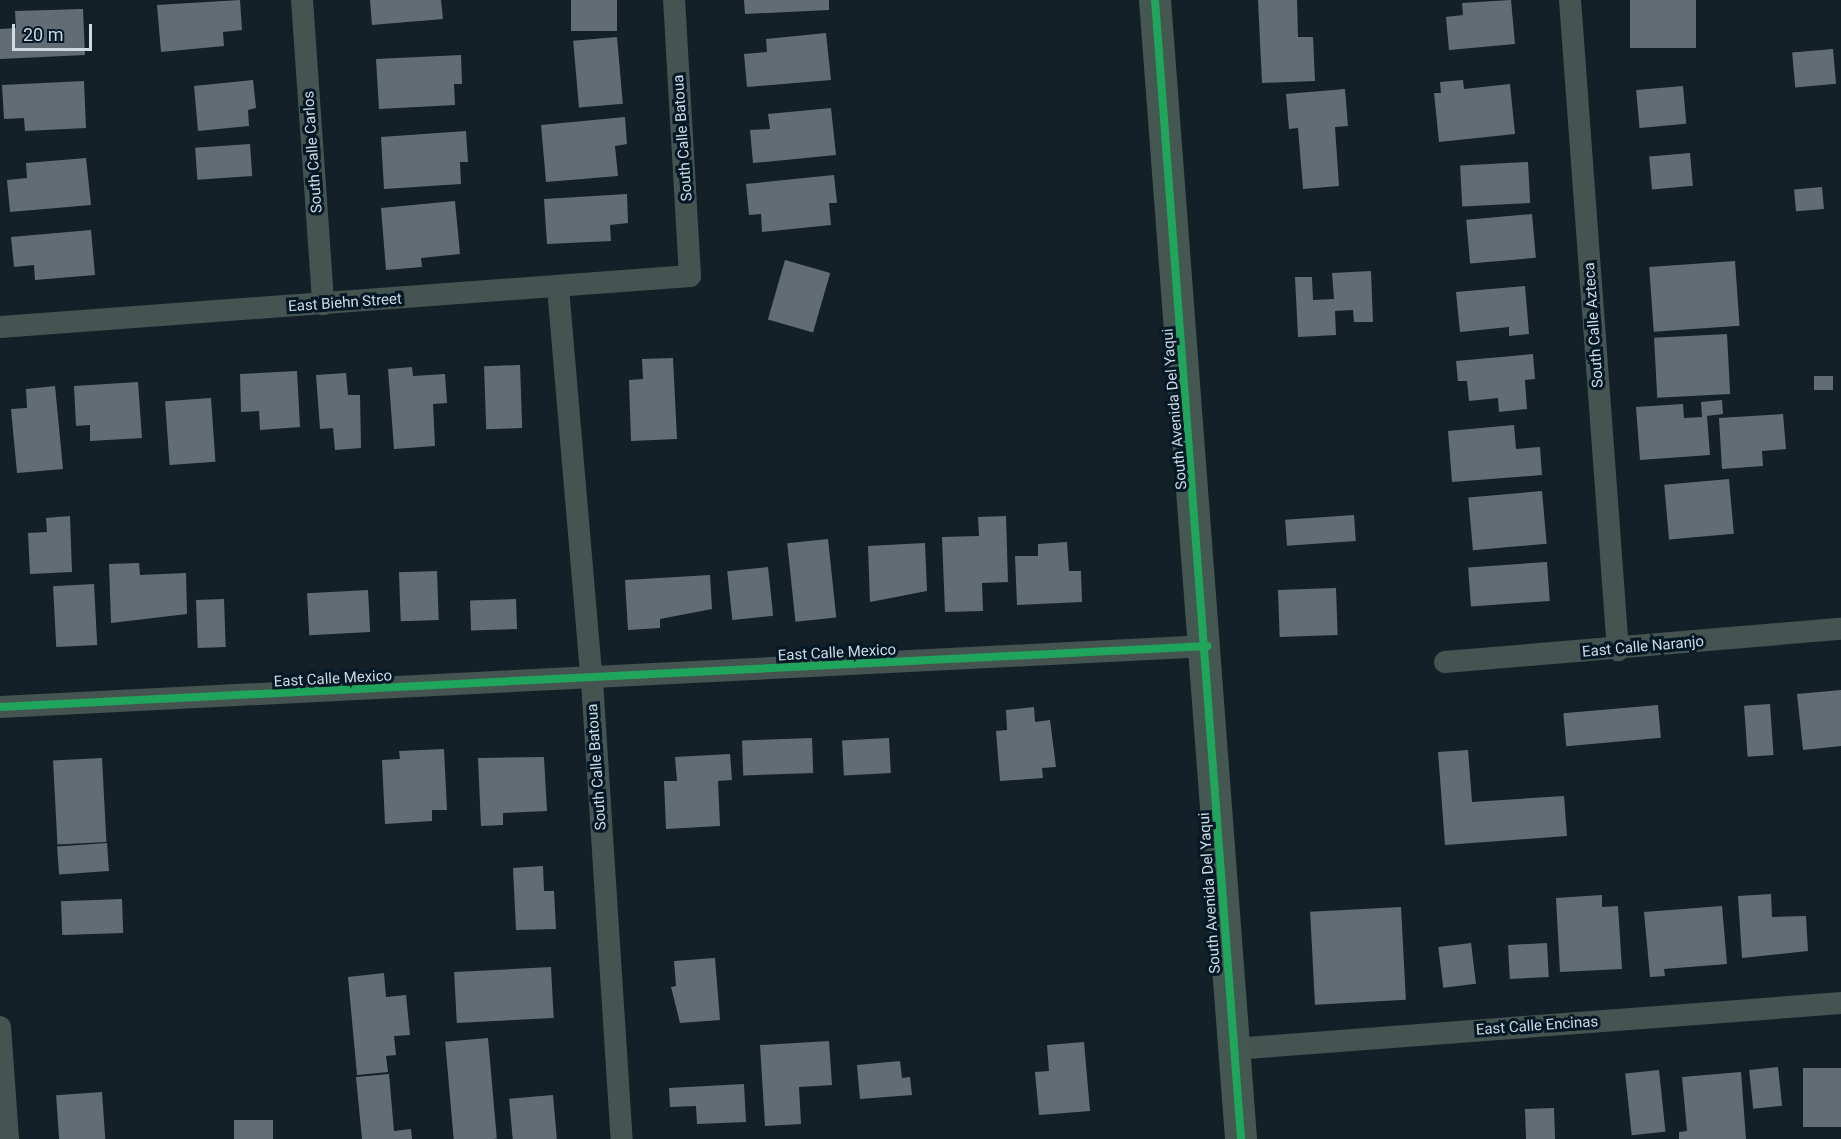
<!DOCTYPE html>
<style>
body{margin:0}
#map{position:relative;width:1841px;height:1139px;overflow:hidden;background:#142028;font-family:Roboto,sans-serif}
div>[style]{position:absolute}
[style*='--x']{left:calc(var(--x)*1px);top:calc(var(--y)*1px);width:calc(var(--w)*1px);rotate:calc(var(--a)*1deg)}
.building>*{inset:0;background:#626c74;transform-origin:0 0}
.street>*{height:22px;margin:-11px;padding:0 11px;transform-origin:11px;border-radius:11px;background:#455450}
.secondary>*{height:32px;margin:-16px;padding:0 16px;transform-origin:16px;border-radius:16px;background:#445751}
.cycleway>*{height:8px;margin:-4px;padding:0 4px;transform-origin:4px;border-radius:4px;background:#20a55d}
span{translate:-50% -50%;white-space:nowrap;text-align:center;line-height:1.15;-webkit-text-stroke:6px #041826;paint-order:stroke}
.street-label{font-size:15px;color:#cedae4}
.scale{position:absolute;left:12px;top:24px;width:80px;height:27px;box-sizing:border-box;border:3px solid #cedae4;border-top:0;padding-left:8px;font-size:18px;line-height:21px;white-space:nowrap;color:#cedae4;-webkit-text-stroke:4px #041826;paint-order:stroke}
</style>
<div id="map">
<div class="building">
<div style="clip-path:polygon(240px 0,242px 30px,223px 32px,224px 46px,161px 52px,157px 5px)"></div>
<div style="clip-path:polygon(370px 0,441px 0,443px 19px,372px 25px)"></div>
<div style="left:571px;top:0;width:46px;height:31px"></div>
<div style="clip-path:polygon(744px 0,829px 0,829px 10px,745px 14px)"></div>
<div style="clip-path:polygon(1258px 0,1297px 0,1298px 37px,1313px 37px,1315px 81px,1262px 83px)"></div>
<div style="clip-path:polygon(1511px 0,1515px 44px,1449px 50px,1446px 17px,1463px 15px,1462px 3px)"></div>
<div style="left:1630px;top:0;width:66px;height:48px"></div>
<div style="clip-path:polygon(83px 9px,85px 55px,0 59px,0 29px,16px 28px,15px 11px)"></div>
<div style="clip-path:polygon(826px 33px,831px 80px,747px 87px,744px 54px,767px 52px,766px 39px)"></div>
<div style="left:617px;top:37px;width:67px;height:44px;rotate:85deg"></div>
<div style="left:1833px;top:49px;width:35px;height:41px;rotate:85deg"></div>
<div style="clip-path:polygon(461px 55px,462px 84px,454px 84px,455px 105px,379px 109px,376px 59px)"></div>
<div style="clip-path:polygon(253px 80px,256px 108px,248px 110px,249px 126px,198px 131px,194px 86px)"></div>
<div style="clip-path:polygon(1463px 80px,1464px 89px,1510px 84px,1515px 134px,1439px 142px,1434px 93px,1441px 93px,1440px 82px)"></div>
<div style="clip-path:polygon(84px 81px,86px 128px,25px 131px,24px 118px,4px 119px,2px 85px)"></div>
<div style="left:1683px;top:86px;width:38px;height:47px;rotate:85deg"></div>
<div style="clip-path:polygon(1345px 89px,1348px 126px,1335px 127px,1339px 186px,1303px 189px,1298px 128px,1289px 129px,1286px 94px)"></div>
<div style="clip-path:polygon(831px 108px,836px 155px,753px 163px,750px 130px,770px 129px,768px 114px)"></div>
<div style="clip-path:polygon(625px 117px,627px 144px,615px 146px,618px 176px,546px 182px,541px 125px)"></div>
<div style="clip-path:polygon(466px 131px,468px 162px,460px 162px,461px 184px,384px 189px,381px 137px)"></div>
<div style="left:250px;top:144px;width:32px;height:55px;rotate:86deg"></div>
<div style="left:1690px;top:153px;width:33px;height:41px;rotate:85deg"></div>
<div style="clip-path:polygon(86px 158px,91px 205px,10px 212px,7px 180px,27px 178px,26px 163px)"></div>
<div style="left:1528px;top:162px;width:41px;height:68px;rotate:87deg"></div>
<div style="clip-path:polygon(834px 175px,837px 203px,829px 203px,831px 225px,762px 232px,761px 214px,749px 215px,746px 184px)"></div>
<div style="left:1822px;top:187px;width:22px;height:28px;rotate:85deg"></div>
<div style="clip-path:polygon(627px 194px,628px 223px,610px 225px,611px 241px,547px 244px,544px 199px)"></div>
<div style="clip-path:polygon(455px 201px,460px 254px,421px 258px,422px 267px,386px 270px,381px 208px)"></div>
<div style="left:1532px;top:214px;width:44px;height:66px;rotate:85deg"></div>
<div style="clip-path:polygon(91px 230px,95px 275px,35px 280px,34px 265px,14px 267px,11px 237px)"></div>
<div style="left:785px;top:260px;width:47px;height:62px;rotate:16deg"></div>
<div style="left:1735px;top:261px;width:65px;height:86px;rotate:86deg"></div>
<div style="clip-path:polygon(1371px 271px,1373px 322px,1354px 322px,1353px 310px,1335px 311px,1336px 335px,1298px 337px,1295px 277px,1312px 277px,1313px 300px,1334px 299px,1332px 273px)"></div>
<div style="clip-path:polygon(1525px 286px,1529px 334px,1509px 336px,1509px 327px,1460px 332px,1456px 292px)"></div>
<div style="left:1727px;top:334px;width:60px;height:73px;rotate:87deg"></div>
<div style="clip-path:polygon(1533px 354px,1535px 379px,1525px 380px,1527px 409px,1499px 412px,1498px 398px,1469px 401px,1467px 381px,1458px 381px,1456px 361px)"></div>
<div style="clip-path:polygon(673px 358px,677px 439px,631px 441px,629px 380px,643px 379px,642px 359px)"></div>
<div style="left:520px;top:365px;width:63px;height:36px;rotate:88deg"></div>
<div style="clip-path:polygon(412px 367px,413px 376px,445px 374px,447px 403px,433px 404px,435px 446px,394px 449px,388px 369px)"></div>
<div style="clip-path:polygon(297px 371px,300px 427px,260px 430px,259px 411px,241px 412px,240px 374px)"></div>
<div style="clip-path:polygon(346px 373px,348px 395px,360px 395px,361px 448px,335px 450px,333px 428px,320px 429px,316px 375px)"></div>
<div style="left:1833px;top:376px;width:14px;height:19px;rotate:90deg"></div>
<div style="clip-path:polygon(138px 382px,142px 438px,90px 441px,90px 425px,76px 426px,74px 386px)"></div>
<div style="clip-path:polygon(55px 386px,63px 469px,17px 473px,11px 409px,27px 408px,26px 389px)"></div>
<div style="left:211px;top:398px;width:64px;height:46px;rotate:86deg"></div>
<div style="clip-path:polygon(1722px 400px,1723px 414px,1707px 416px,1710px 455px,1640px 460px,1636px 407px,1683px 404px,1684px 418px,1702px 417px,1701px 402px)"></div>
<div style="clip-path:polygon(1783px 414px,1786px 449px,1762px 451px,1763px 466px,1722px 469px,1719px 418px)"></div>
<div style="clip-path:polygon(1514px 425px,1516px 449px,1540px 447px,1542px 475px,1452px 482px,1448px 431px)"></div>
<div style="left:1729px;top:479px;width:55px;height:65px;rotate:85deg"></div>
<div style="left:1542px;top:491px;width:53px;height:74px;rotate:85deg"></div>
<div style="left:1354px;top:515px;width:26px;height:69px;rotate:86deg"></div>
<div style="clip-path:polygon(70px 516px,72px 572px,30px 574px,28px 533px,47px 532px,46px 518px)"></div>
<div style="clip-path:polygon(1006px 516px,1008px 582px,982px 583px,983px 611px,945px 612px,942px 537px,979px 536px,978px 517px)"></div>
<div style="left:828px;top:539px;width:79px;height:41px;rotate:84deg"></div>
<div style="clip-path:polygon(1067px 542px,1069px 571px,1081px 571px,1082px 602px,1017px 605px,1015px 556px,1038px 556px,1038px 544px)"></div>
<div style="clip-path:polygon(925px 543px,927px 591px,870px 602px,868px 546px)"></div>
<div style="left:1547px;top:562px;width:39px;height:79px;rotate:86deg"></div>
<div style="clip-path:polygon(139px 563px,140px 575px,186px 573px,187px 614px,111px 623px,109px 564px)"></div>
<div style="left:768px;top:567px;width:49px;height:41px;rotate:84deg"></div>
<div style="left:437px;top:571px;width:49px;height:38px;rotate:88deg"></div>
<div style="clip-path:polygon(710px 575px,712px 609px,660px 619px,660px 628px,628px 630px,625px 580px)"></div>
<div style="left:94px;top:584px;width:61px;height:41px;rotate:87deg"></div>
<div style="left:1336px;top:588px;width:47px;height:58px;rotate:88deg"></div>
<div style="left:368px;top:590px;width:42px;height:61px;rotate:87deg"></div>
<div style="left:224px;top:599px;width:48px;height:28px;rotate:88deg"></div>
<div style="left:516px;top:599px;width:30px;height:46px;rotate:88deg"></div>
<div style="clip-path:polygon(1841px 690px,1841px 746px,1803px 750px,1797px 694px)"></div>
<div style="left:1770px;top:704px;width:51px;height:26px;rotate:86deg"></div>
<div style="left:1658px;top:705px;width:33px;height:95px;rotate:85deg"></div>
<div style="clip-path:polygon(1034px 707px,1035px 722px,1050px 720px,1056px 767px,1042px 768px,1043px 778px,1000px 781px,996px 731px,1007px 730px,1006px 710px)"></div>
<div style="left:812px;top:738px;width:35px;height:70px;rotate:88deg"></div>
<div style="left:889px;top:738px;width:35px;height:47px;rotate:87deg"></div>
<div style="clip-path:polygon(444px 749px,447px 810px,432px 810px,432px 821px,385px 824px,382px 760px,400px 759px,399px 751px)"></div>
<div style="clip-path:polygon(1468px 750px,1472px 802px,1564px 796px,1567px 836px,1445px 845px,1438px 752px)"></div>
<div style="clip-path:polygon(730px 754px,732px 780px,718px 781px,720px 826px,666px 829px,664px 781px,677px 781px,675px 757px)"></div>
<div style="clip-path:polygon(544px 757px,547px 811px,503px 813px,503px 825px,481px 826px,478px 758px)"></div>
<div style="left:102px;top:758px;width:84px;height:49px;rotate:87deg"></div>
<div style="left:107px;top:843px;width:28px;height:50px;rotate:86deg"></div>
<div style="clip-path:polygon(543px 866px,544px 891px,554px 891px,556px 929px,516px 930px,513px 868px)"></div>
<div style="clip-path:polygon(1771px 894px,1772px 917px,1806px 916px,1808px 951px,1742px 958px,1738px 896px)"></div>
<div style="clip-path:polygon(1602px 895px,1602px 907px,1618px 906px,1622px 969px,1560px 972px,1556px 898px)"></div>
<div style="left:122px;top:899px;width:34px;height:61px;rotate:88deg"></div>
<div style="clip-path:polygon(1722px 906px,1727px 964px,1664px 969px,1665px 976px,1650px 977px,1644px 912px)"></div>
<div style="left:1401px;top:907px;width:93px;height:91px;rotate:87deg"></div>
<div style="left:1471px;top:943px;width:41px;height:33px;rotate:83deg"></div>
<div style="left:1547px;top:943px;width:34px;height:39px;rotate:87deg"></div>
<div style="clip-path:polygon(715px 958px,720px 1020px,680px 1023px,671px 987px,676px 986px,674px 961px)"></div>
<div style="left:551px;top:967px;width:51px;height:97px;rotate:87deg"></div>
<div style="clip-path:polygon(384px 973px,386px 997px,406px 995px,410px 1035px,394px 1036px,396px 1055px,386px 1056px,388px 1072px,357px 1075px,348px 977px)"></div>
<div style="left:488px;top:1038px;width:101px;height:43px;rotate:85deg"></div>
<div style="clip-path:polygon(829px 1041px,832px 1085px,799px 1087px,801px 1124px,765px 1126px,760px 1045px)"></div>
<div style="clip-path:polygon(1084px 1042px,1090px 1111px,1039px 1115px,1035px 1072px,1049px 1071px,1047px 1045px)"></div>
<div style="clip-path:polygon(900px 1061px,902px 1078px,910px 1077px,912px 1095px,860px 1099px,857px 1065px)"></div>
<div style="left:1778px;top:1067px;width:39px;height:29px;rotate:84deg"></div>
<div style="left:1841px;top:1068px;width:59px;height:38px;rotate:90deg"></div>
<div style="left:1659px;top:1070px;width:62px;height:34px;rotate:84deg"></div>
<div style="clip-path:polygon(1741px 1072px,1746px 1139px,1679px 1139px,1679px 1132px,1687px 1131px,1682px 1077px)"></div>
<div style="clip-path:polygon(389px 1074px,394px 1131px,411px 1129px,412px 1139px,362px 1139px,356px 1077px)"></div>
<div style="clip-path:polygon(744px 1084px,746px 1122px,697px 1124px,696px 1106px,670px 1107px,669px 1088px)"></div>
<div style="left:102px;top:1092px;width:47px;height:46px;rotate:86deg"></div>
<div style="left:553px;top:1095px;width:44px;height:44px;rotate:85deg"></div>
<div style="left:1554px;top:1108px;width:31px;height:29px;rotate:88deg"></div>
<div style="left:273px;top:1120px;width:19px;height:39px;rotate:90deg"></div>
</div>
<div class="street">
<div style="--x:302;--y:0;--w:305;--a:86"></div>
<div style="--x:1570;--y:0;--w:652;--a:85.78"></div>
<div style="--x:558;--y:288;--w:394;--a:85.1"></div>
<div style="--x:592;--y:681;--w:459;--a:86.3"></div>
<div style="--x:0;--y:327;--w:692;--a:-4.23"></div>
<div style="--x:690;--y:276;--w:276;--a:-93.3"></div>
<div style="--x:1445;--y:662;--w:397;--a:-4.8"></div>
<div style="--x:0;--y:707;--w:1209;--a:-2.89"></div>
<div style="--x:0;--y:1027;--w:112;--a:85.9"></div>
<div style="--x:1234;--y:1049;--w:609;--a:-4.33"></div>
</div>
<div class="secondary">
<div style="--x:1155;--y:0;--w:1142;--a:85.68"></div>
</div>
<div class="cycleway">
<div style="--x:1155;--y:0;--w:1142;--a:85.68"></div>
<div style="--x:0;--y:707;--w:1209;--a:-2.89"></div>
</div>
<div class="street-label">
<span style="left:683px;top:138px;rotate:-94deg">South Calle Batoua</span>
<span style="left:313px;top:152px;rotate:-94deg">South Calle Carlos</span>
<span style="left:345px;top:303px;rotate:-4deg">East Biehn Street</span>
<span style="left:1594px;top:325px;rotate:-94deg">South Calle Azteca</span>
<span style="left:1175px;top:409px;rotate:-95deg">South Avenida Del Yaqui</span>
<span style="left:1643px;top:647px;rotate:-5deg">East Calle Naranjo</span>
<span style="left:837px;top:653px;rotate:-3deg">East Calle Mexico</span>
<span style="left:333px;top:679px;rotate:-3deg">East Calle Mexico</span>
<span style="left:597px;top:767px;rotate:-94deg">South Calle Batoua</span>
<span style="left:1210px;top:893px;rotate:-94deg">South Avenida Del Yaqui</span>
<span style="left:1537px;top:1026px;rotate:-4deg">East Calle Encinas</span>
</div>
<div class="scale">20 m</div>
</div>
